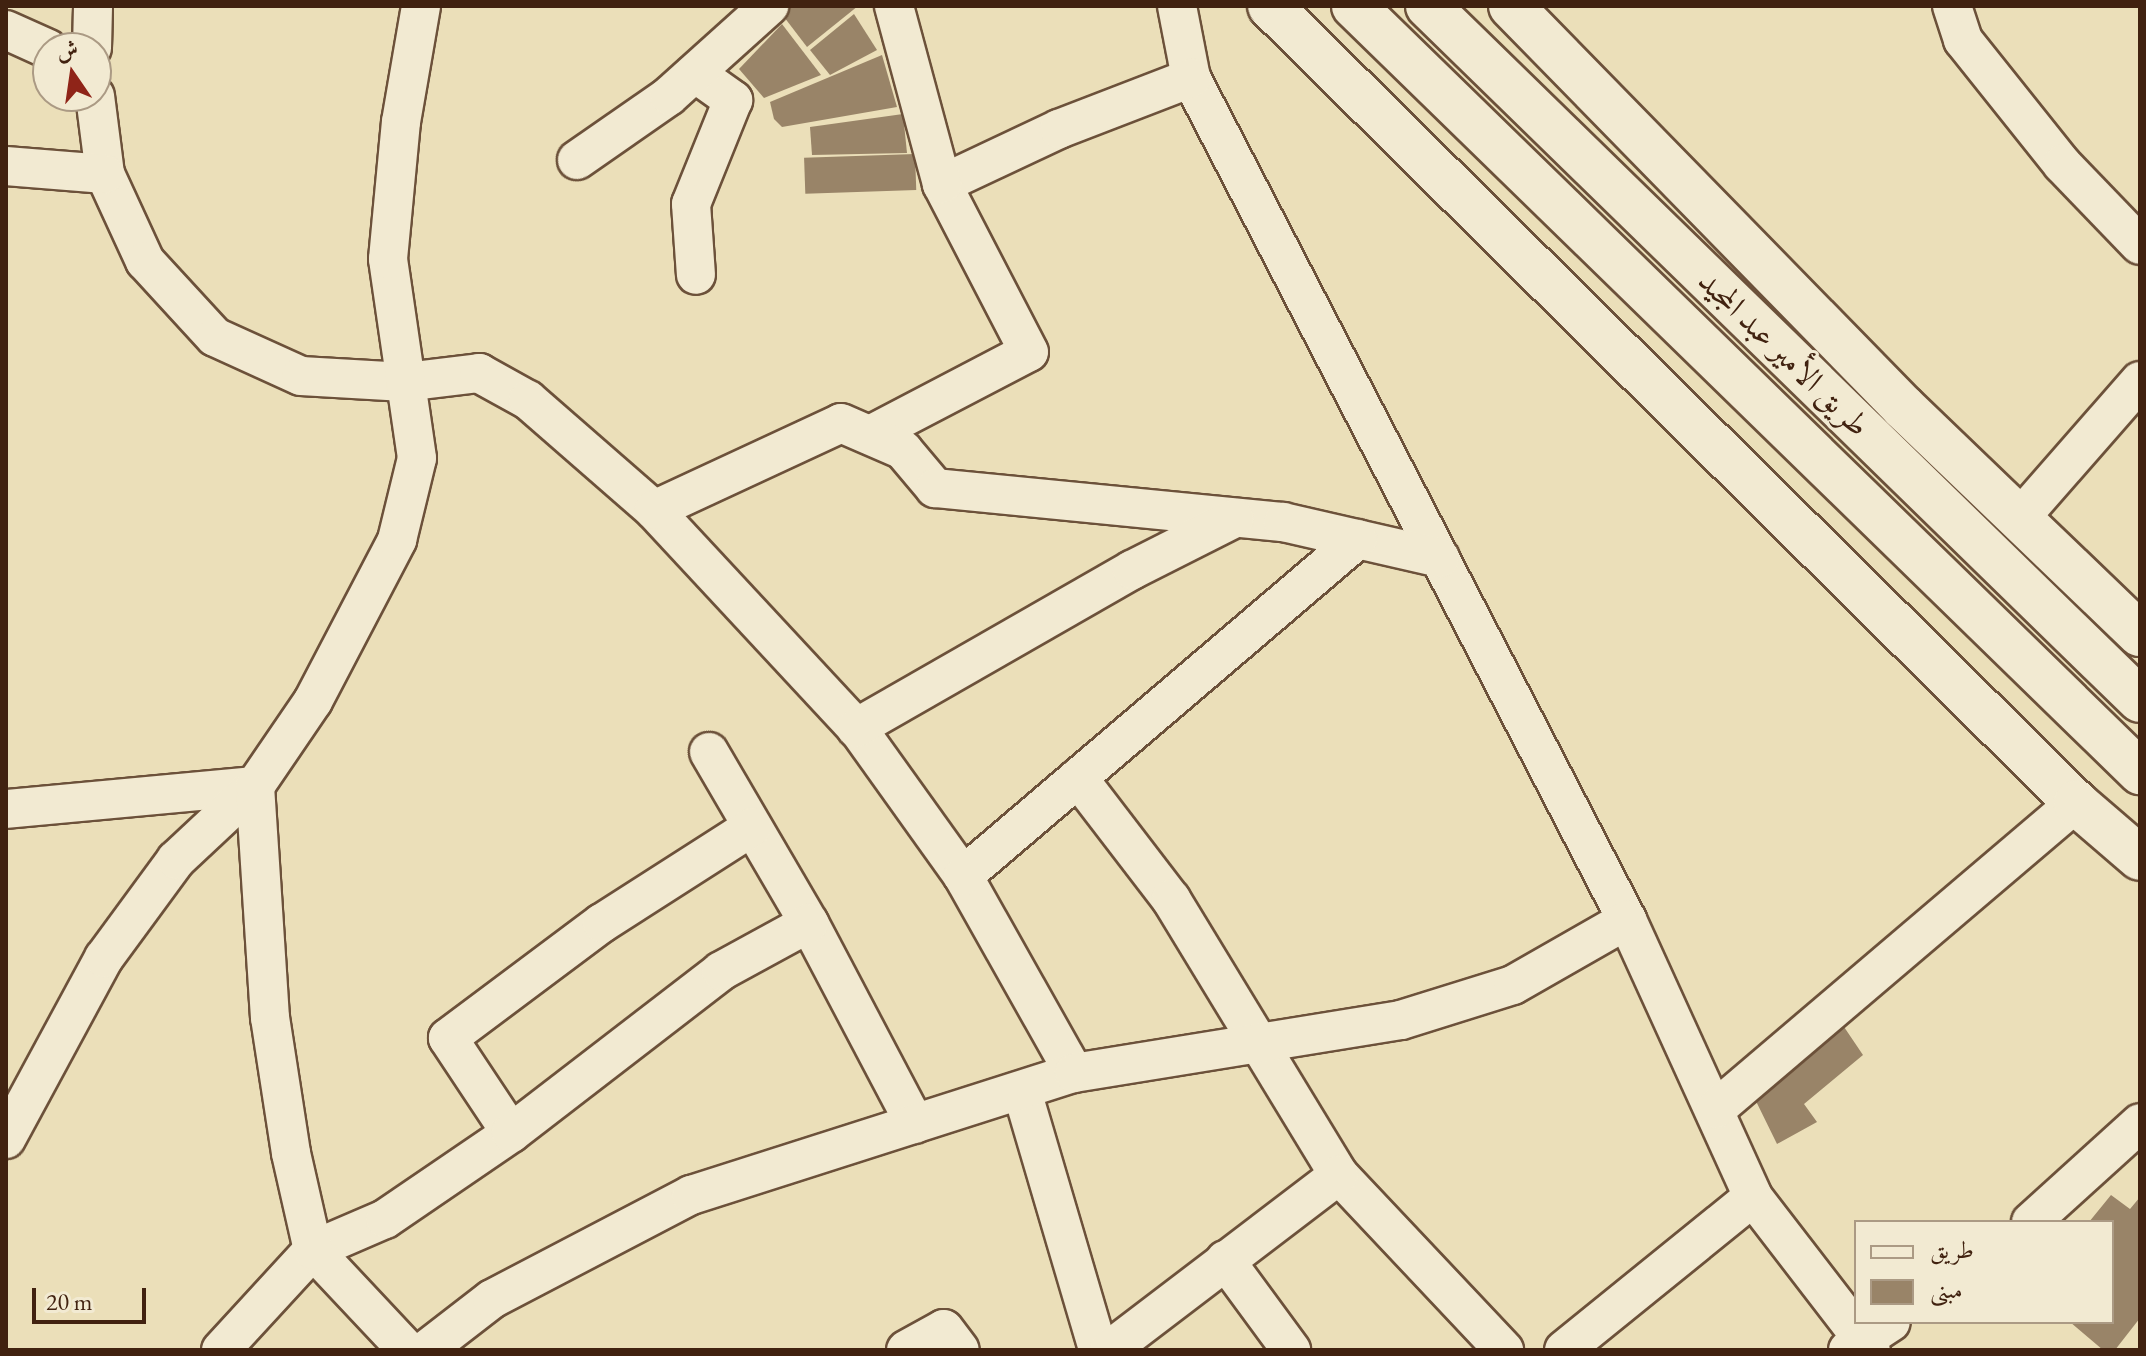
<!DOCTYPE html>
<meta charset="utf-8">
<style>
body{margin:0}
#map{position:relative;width:2146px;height:1356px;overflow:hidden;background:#ebdfb9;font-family:"EB Garamond",Amiri,serif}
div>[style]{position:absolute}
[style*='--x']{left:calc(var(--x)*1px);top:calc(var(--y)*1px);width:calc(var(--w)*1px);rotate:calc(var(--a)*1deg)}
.building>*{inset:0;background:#998468;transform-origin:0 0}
.roads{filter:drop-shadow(2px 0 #6c513a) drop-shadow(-2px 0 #6c513a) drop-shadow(0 2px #6c513a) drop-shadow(0 -2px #6c513a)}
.minor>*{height:38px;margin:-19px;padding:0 19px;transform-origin:19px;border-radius:19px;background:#f2ead2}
.secondary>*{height:44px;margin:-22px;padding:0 22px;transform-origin:22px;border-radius:22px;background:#f2ead2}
span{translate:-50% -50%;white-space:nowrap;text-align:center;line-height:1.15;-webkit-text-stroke:6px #f2ead2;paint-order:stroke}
.street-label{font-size:32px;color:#412210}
.frame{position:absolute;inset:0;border:8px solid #412210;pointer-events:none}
.legend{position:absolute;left:1854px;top:1220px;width:260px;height:104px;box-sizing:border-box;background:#f2ead2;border:2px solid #ab9a84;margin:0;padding:10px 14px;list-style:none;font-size:24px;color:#412210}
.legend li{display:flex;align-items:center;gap:16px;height:40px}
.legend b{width:40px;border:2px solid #ab9a84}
.north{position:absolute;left:32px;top:32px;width:80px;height:80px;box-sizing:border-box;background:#f2ead2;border:2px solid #ab9a84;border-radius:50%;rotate:347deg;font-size:22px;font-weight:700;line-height:32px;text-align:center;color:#412210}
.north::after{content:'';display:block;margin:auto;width:28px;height:36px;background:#8f2418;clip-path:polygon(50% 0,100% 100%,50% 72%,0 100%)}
.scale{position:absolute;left:32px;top:1288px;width:114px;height:36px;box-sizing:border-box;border:4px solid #412210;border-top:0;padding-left:10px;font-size:24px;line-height:28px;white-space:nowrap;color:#412210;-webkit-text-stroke:6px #f2ead2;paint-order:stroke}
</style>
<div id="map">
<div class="building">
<div style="clip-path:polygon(788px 6px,858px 6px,807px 47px,781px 13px)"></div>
<div style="clip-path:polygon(854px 14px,877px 50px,830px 75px,810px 50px)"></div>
<div style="clip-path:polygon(782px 24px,821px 75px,764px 98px,739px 69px)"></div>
<div style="clip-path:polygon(882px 55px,897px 107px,782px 127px,774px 119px,770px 102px)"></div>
<div style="clip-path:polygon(903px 114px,907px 153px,812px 155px,810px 127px)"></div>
<div style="left:915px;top:154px;width:36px;height:111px;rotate:88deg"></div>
<div style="clip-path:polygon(1838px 1018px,1863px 1055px,1804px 1104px,1817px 1122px,1777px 1144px,1751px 1091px)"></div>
<div style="clip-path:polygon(2111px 1195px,2130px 1209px,2140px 1197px,2140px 1318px,2115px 1350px,2103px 1350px,2070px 1322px,2112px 1322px,2112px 1222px,2089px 1222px)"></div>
</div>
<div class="roads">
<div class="minor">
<div style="--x:1177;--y:6;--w:73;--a:79"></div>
<div style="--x:1191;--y:78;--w:948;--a:62.62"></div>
<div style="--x:1627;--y:920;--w:304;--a:65.5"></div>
<div style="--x:1753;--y:1197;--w:193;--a:52.4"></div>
<div style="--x:1952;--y:6;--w:36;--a:72"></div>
<div style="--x:1963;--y:40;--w:159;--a:51.4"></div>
<div style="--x:2062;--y:164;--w:112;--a:46.1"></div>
<div style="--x:6;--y:30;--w:46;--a:24.3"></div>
<div style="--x:92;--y:48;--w:42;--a:-88.6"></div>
<div style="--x:695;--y:73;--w:47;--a:35.4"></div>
<div style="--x:733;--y:100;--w:112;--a:112"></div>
<div style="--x:691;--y:204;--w:71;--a:86"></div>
<div style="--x:95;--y:96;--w:79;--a:82.7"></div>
<div style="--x:105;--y:174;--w:96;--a:65.3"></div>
<div style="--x:145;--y:261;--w:103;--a:47.4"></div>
<div style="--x:215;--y:337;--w:94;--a:24.4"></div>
<div style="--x:301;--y:376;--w:104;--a:3.3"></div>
<div style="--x:405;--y:382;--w:75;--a:-6.9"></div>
<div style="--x:479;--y:373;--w:56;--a:28.9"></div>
<div style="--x:528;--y:400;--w:167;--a:41.1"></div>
<div style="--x:654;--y:510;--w:303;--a:47.1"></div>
<div style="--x:860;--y:732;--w:177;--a:54.4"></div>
<div style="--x:963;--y:876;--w:226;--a:60.6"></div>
<div style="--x:577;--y:160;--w:112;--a:-34.8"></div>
<div style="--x:669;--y:96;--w:135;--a:-42"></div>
<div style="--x:6;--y:166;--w:99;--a:4.6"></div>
<div style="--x:942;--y:184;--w:129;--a:-25.2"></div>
<div style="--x:1059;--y:129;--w:142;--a:-21.1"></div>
<div style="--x:870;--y:435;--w:179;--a:-27.6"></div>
<div style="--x:1029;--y:352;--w:189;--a:-117.4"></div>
<div style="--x:942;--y:184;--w:184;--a:-105.1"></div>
<div style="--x:654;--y:510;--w:206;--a:-24.9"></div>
<div style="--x:841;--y:423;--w:68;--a:23.5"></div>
<div style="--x:903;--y:450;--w:50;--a:49.9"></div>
<div style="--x:935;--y:488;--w:350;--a:5.6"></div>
<div style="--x:1283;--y:522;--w:161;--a:12.9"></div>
<div style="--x:2020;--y:518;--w:182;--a:-48.8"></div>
<div style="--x:856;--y:728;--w:318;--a:-29.8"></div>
<div style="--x:1132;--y:570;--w:115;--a:-26.8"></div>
<div style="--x:709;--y:752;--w:198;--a:59.7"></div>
<div style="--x:809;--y:923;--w:227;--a:62.2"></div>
<div style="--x:1078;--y:778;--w:153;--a:52.5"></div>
<div style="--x:1171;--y:899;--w:323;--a:58.7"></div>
<div style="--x:1339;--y:1175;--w:241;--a:46.7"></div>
<div style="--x:6;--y:809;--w:250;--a:-5.3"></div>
<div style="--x:963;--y:876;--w:519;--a:-40.47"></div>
<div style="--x:1022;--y:1091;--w:270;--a:73.6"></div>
<div style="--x:1716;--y:1109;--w:472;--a:-40.4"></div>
<div style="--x:511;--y:1133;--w:114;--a:-123.6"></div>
<div style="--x:448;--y:1038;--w:192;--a:-36.8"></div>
<div style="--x:602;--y:923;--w:178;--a:-32.6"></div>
<div style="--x:6;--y:1139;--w:206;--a:-61.6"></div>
<div style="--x:104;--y:958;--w:122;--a:-53.7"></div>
<div style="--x:176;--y:860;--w:108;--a:-43.1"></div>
<div style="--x:2031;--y:1222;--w:147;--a:-42.2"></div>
<div style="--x:1225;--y:1260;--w:112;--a:53.7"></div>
<div style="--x:221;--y:1350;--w:136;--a:-47.4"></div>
<div style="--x:313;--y:1250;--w:78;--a:-23.3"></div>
<div style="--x:385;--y:1219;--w:153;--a:-34.3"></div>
<div style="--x:511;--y:1133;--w:265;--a:-37.6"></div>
<div style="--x:721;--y:971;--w:100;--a:-28.6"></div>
<div style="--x:407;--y:1350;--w:137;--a:-133.2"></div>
<div style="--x:313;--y:1250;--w:99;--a:-102.8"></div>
<div style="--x:291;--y:1153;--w:137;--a:-98.8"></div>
<div style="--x:270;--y:1018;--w:232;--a:-93.7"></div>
<div style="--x:255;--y:786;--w:103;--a:-55.7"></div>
<div style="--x:313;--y:701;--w:182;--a:-62.4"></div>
<div style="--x:397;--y:540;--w:84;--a:-76.3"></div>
<div style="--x:417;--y:458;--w:201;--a:-98.3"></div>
<div style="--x:388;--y:259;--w:138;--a:-84.6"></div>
<div style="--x:401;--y:122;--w:118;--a:-80.2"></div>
<div style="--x:426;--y:1350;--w:83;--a:-37.7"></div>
<div style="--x:492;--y:1299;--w:225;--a:-27.6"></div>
<div style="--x:691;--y:1195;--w:402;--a:-17.7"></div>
<div style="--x:1074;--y:1073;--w:331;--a:-9.2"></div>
<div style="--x:1401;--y:1020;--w:117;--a:-17.4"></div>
<div style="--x:1513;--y:985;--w:131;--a:-29.7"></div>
<div style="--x:906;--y:1350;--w:43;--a:-28.9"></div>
<div style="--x:944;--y:1329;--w:26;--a:53"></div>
<div style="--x:1109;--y:1350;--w:289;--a:-37.3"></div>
<div style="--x:1564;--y:1350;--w:243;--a:-39"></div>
<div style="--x:1848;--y:1350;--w:51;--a:-33.1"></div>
</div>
<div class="secondary">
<div style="--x:1270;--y:6;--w:1134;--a:44.68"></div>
<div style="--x:2076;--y:803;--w:84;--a:40.7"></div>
<div style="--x:1354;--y:6;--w:1098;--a:44.26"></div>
<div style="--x:1428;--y:6;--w:994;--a:44.27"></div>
<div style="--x:1511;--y:6;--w:561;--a:45.65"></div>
<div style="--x:1903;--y:407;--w:328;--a:43.8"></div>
</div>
</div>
<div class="street-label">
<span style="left:1784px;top:353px;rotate:44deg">طريق الأمير عبد المجيد</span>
</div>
<div class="frame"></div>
<ul class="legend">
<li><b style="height:10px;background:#f2ead2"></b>طريق</li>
<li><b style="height:22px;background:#998468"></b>مبنى</li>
</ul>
<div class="north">ش</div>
<div class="scale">20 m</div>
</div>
